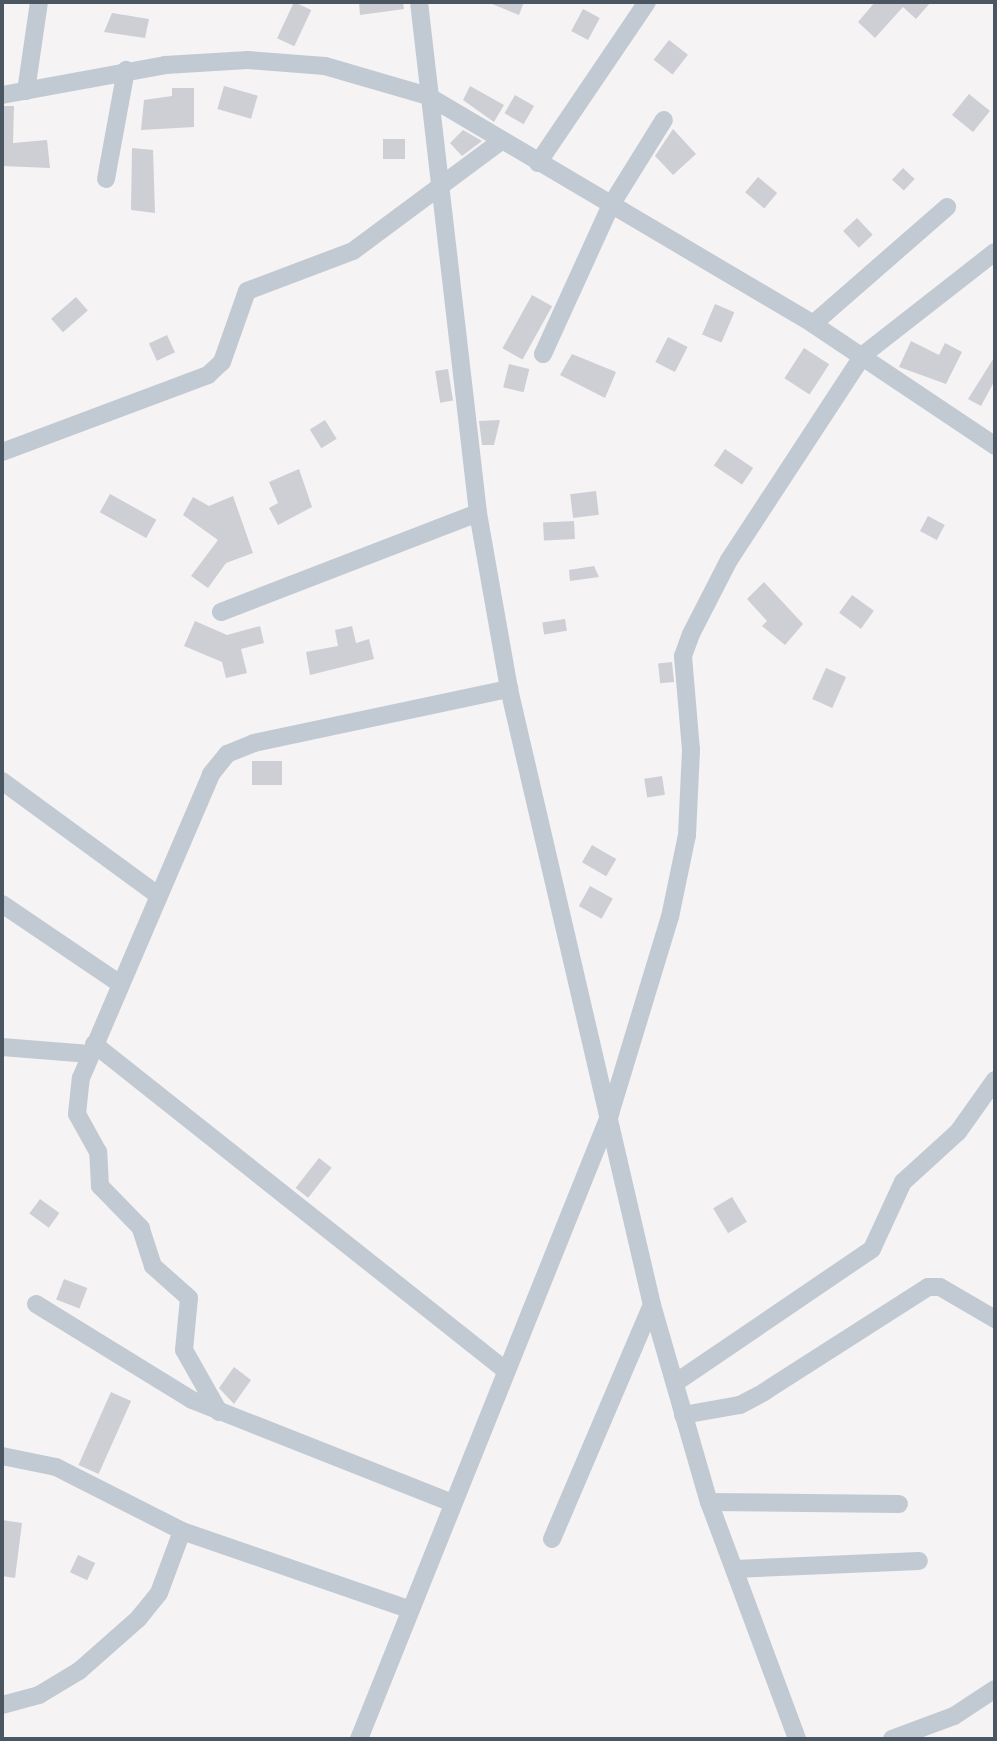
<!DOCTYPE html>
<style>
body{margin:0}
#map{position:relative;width:997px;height:1741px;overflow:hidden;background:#f5f3f3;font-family:"Alegreya Sans",sans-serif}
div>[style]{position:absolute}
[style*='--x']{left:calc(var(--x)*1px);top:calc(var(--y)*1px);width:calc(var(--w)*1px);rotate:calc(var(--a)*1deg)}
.building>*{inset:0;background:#cdcfd5;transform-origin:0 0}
.minor>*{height:18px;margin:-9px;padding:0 9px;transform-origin:9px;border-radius:9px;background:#c1cad2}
span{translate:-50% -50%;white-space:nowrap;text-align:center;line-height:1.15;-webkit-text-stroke:5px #fff;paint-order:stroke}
.frame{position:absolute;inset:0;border:4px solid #4a5661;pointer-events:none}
</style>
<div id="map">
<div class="building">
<div style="left:294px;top:2px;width:19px;height:40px;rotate:25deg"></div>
<div style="clip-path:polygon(359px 2px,403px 2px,404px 9px,360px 15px)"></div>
<div style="clip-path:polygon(487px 2px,524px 2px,519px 15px)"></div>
<div style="clip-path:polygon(875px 2px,931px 2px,916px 19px,903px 7px,875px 38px,858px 22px)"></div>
<div style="left:583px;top:9px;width:19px;height:25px;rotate:28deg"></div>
<div style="clip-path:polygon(112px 13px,149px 19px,145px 38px,104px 32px)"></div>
<div style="left:669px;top:40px;width:24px;height:25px;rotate:38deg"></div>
<div style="left:224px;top:86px;width:35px;height:24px;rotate:16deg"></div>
<div style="clip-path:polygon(470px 86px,504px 105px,494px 122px,463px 100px)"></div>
<div style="clip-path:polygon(172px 88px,194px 88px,194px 127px,141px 130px,144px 100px,172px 96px)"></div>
<div style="left:969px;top:94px;width:27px;height:27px;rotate:39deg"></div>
<div style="left:515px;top:95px;width:22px;height:21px;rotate:30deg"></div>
<div style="clip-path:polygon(2px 106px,14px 106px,13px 143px,47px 140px,50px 168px,2px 166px)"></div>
<div style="clip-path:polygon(673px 129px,696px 154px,673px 175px,655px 156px)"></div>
<div style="clip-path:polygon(463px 130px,482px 141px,462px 156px,450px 143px)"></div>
<div style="left:383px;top:139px;width:22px;height:20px"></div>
<div style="clip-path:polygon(132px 148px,153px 150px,155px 213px,131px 210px)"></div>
<div style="left:903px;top:168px;width:16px;height:16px;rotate:43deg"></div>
<div style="left:758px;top:177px;width:25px;height:20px;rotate:40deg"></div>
<div style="left:857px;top:218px;width:23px;height:19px;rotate:47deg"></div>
<div style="left:532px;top:295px;width:23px;height:61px;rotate:29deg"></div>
<div style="left:76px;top:297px;width:18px;height:33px;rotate:49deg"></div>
<div style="left:715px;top:304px;width:21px;height:33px;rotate:23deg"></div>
<div style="left:167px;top:335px;width:19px;height:20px;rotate:65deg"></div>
<div style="left:668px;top:337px;width:22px;height:28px;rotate:27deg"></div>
<div style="clip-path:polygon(911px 341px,939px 355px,945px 343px,962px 352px,946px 384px,899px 367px)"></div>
<div style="left:804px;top:348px;width:30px;height:36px;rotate:33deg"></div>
<div style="clip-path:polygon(572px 354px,616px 372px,605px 398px,560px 375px)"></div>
<div style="clip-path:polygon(995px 356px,995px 380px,981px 406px,968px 399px)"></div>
<div style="left:509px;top:364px;width:21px;height:24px;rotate:14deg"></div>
<div style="left:448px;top:369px;width:32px;height:13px;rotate:81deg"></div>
<div style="left:325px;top:420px;width:22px;height:18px;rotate:58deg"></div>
<div style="clip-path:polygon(500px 420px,494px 445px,482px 445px,479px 421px)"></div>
<div style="left:725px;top:449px;width:34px;height:20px;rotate:34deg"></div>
<div style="clip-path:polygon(299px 469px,312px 507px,278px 525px,269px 508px,278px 503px,269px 482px)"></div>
<div style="left:596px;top:491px;width:24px;height:26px;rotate:83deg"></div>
<div style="left:110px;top:494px;width:53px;height:21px;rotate:29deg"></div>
<div style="clip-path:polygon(233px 496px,253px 553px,226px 563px,208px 588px,191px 576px,218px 540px,183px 515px,193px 497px,209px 506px)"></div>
<div style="left:928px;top:516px;width:19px;height:17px;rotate:28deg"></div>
<div style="left:574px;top:521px;width:18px;height:31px;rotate:87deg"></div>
<div style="clip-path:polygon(594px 566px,599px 577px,570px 581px,569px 570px)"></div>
<div style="clip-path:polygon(764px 582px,803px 624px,785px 645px,762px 626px,767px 621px,747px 599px)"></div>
<div style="left:852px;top:595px;width:27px;height:22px;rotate:36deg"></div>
<div style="left:565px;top:619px;width:12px;height:23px;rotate:81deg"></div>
<div style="clip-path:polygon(195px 621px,227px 635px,260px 626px,264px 643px,241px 649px,247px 673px,226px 678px,222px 662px,184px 646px)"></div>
<div style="clip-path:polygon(352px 626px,356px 643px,369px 639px,374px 659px,310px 675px,306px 652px,338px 646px,335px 630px)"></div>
<div style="left:672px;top:662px;width:20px;height:14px;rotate:84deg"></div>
<div style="left:826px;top:668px;width:22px;height:34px;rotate:24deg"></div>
<div style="left:252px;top:761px;width:30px;height:24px"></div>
<div style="left:662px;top:776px;width:19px;height:18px;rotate:81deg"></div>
<div style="left:592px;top:845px;width:28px;height:20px;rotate:30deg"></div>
<div style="left:590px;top:886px;width:26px;height:23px;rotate:29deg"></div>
<div style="left:319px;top:1158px;width:16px;height:38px;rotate:38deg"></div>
<div style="left:732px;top:1197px;width:29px;height:22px;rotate:59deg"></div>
<div style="left:40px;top:1199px;width:24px;height:18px;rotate:36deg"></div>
<div style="left:64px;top:1279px;width:25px;height:22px;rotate:21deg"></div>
<div style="clip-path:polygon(234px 1367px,251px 1380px,234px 1404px,219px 1388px)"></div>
<div style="left:111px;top:1392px;width:22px;height:80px;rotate:24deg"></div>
<div style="clip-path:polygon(2px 1520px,22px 1523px,15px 1578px,2px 1576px)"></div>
<div style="left:78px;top:1555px;width:19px;height:19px;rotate:25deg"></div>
</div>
<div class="minor">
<div style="--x:419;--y:2;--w:514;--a:83.41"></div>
<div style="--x:478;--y:513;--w:179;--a:80"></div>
<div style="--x:509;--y:689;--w:632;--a:76.93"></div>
<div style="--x:652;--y:1305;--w:205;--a:73.9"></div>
<div style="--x:709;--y:1502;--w:253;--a:69.6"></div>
<div style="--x:26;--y:91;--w:90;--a:-81.7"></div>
<div style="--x:2;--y:95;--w:166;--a:-10.4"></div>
<div style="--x:165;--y:65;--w:83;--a:-3.4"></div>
<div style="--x:248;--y:60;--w:77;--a:4.5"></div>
<div style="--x:325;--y:66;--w:107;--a:16.2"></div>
<div style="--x:428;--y:96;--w:447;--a:30.6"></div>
<div style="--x:813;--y:324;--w:219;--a:33.8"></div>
<div style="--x:538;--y:163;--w:194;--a:-55.9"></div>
<div style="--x:106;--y:179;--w:111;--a:-79.6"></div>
<div style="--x:813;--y:324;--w:178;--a:-41.1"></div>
<div style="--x:543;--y:354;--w:164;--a:-65.5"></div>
<div style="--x:611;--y:205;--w:100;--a:-58.1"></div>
<div style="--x:2;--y:452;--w:220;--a:-20.5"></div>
<div style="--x:208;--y:375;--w:19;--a:-43"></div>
<div style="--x:222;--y:362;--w:75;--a:-70.6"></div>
<div style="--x:247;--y:291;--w:113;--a:-20.7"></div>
<div style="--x:353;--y:251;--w:184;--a:-36.6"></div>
<div style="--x:221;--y:612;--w:275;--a:-21.1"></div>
<div style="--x:2;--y:781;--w:193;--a:36.2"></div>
<div style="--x:2;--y:904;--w:143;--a:34.1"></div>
<div style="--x:94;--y:1044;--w:525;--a:38.42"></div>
<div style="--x:2;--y:1047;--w:88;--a:4.5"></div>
<div style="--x:36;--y:1304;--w:183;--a:31.6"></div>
<div style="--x:192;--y:1400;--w:277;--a:21.6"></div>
<div style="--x:675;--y:1383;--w:238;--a:-34.2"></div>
<div style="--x:872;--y:1249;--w:74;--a:-65.2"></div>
<div style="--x:903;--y:1182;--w:74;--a:-42.3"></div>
<div style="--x:958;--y:1132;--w:64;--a:-54.6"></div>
<div style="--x:219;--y:1412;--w:71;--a:-119.4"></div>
<div style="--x:184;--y:1350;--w:52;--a:-84.5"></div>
<div style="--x:189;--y:1298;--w:48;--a:-138.4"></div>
<div style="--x:153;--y:1266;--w:40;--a:-108"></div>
<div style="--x:141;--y:1228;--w:59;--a:-134.3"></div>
<div style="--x:100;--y:1186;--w:34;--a:-93"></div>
<div style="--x:98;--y:1152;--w:43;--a:-118.9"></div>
<div style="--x:77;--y:1114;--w:36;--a:-84"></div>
<div style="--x:81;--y:1078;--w:331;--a:-66.8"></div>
<div style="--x:211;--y:774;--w:26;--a:-51"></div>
<div style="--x:227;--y:754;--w:29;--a:-22"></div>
<div style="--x:254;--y:743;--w:261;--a:-12"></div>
<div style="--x:683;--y:1415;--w:58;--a:-10"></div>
<div style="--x:740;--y:1405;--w:27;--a:-28"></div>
<div style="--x:764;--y:1392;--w:195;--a:-32.6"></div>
<div style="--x:928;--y:1287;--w:12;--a:0"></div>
<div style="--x:940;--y:1287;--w:64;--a:30.2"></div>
<div style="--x:2;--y:1456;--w:55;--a:11.5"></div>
<div style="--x:56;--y:1467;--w:141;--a:26.9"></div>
<div style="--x:182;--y:1531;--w:240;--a:19"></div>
<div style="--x:709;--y:1502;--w:190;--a:0.6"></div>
<div style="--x:552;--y:1539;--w:254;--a:-66.9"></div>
<div style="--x:735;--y:1569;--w:184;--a:-2.5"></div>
<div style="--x:2;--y:1705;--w:38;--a:-15"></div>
<div style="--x:39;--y:1695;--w:47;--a:-31"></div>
<div style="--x:79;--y:1671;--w:79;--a:-41.4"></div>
<div style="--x:138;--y:1619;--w:33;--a:-51"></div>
<div style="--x:159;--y:1593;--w:66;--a:-69.6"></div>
<div style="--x:359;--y:1739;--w:674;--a:-68.12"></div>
<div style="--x:610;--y:1114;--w:206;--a:-73.1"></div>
<div style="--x:670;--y:917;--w:84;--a:-78.3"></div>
<div style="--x:687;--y:835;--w:85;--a:-87.3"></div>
<div style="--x:691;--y:750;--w:94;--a:-94.9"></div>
<div style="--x:683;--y:656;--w:23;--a:-70"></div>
<div style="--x:691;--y:634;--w:83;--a:-62.8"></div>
<div style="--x:729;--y:560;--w:245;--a:-56.8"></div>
<div style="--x:863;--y:355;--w:167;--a:-38"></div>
<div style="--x:892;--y:1739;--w:66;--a:-20.4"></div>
<div style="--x:954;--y:1716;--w:49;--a:-33.4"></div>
</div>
<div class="frame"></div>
</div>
